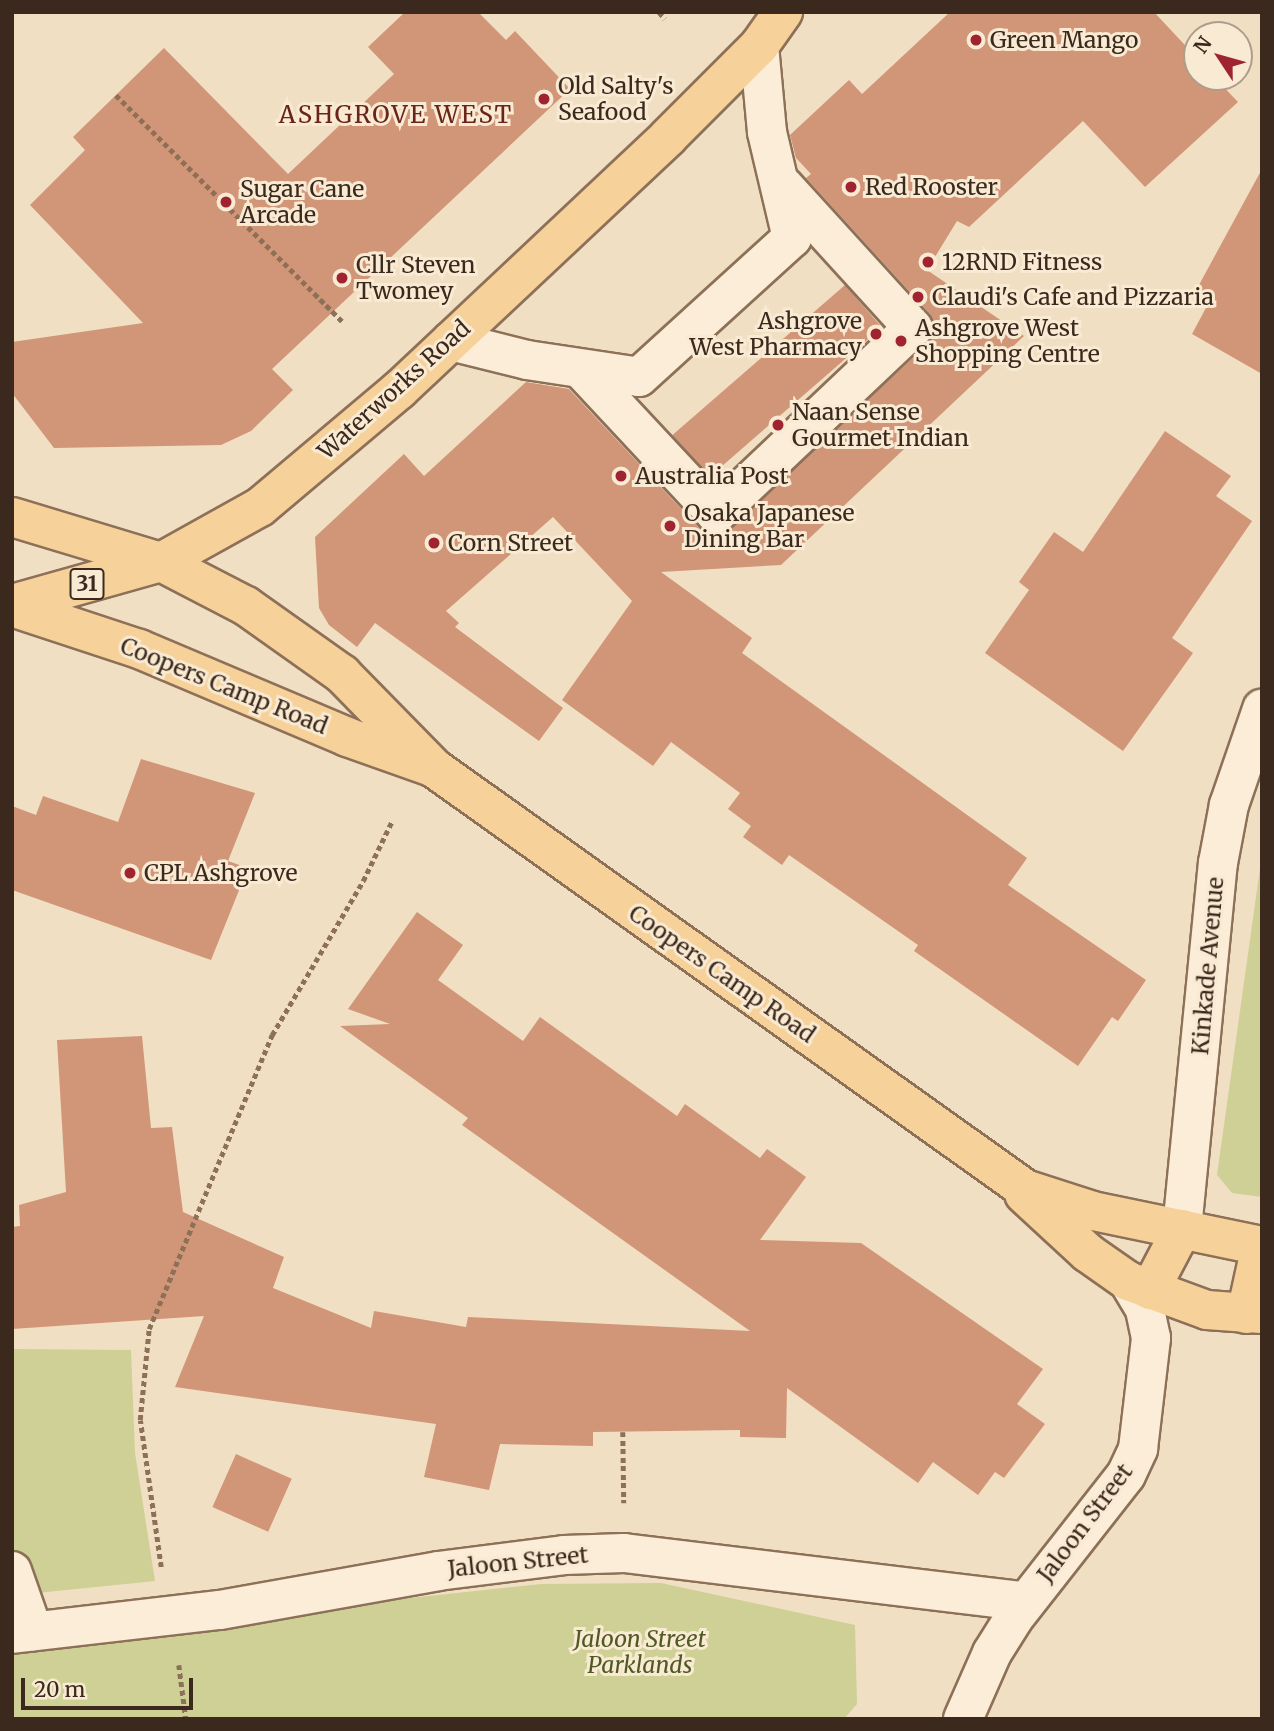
<!DOCTYPE html>
<style>
body{margin:0}
#map{position:relative;width:1274px;height:1731px;overflow:hidden;background:#f1dfc3;font-family:Merriweather,serif}
div>[style]{position:absolute}
[style*='--x']{left:calc(var(--x)*1px);top:calc(var(--y)*1px);width:calc(var(--w)*1px);rotate:calc(var(--a)*1deg)}
.green>*{inset:0;background:#ced096}
.building>*{inset:0;background:#d19577;transform-origin:0 0}
.path>*{height:4.5px;margin-top:-2.25px;transform-origin:0;background:repeating-linear-gradient(90deg,#8d7058 0 5px,transparent 0 8.5px)}
.roads{filter:drop-shadow(2px 0 #8d7058) drop-shadow(-2px 0 #8d7058) drop-shadow(0 2px #8d7058) drop-shadow(0 -2px #8d7058)}
.minor>*{height:38px;margin:-19px;padding:0 19px;transform-origin:19px;border-radius:19px;background:#fbedd7}
.major>*{height:38px;margin:-19px;padding:0 19px;transform-origin:19px;border-radius:19px;background:#f6d199}
.dots>*{width:19px;height:19px;translate:-50% -50%;box-sizing:border-box;border:4px solid #f8ead3;border-radius:50%}
span{translate:-50% -50%;white-space:nowrap;text-align:center;line-height:1.15;-webkit-text-stroke:6px #f8ead3;paint-order:stroke}
.shield-label span{padding:2px 5px;background:#f8ead3;border:2px solid;border-radius:5px;-webkit-text-stroke-width:0}
.shield-label{font-size:21px;color:#3c291d;font-weight:700}
.poi-label{font-size:23px;color:#3c291d}
.left{translate:0 -50%;text-align:left}
.right{translate:-100% -50%;text-align:right}
.street-label{font-size:23px;color:#3c291d}
.park-label{font-size:23px;color:#505923;font-style:italic}
.neighbourhood-label{font-size:24px;color:#6b241a;letter-spacing:2px}
.frame{position:absolute;inset:0;border:14px solid #3c291d;pointer-events:none}
.north{position:absolute;left:1183px;top:21px;width:70px;height:70px;box-sizing:border-box;background:#f8ead3;border:2px solid #ad9d8a;border-radius:50%;rotate:306deg;font-size:19px;font-weight:700;line-height:28px;text-align:center;color:#3c291d}
.north::after{content:'';display:block;margin:auto;width:24px;height:32px;background:#a02430;clip-path:polygon(50% 0,100% 100%,50% 72%,0 100%)}
.scale{position:absolute;left:21px;top:1678px;width:172px;height:32px;box-sizing:border-box;border:4px solid #3c291d;border-top:0;padding-left:9px;font-size:21px;line-height:24px;white-space:nowrap;color:#3c291d;-webkit-text-stroke:5px #f8ead3;paint-order:stroke}
</style>
<div id="map">
<div class="green">
<div style="clip-path:polygon(1262px 854px,1262px 1197px,1232px 1193px,1217px 1175px)"></div>
<div style="clip-path:polygon(12px 1349px,131px 1350px,135px 1453px,155px 1581px,27px 1594px,12px 1551px)"></div>
<div style="clip-path:polygon(661px 1583px,855px 1625px,857px 1704px,844px 1719px,12px 1719px,12px 1655px,373px 1602px,541px 1584px)"></div>
</div>
<div class="building">
<div style="clip-path:polygon(405px 12px,478px 12px,506px 40px,515px 31px,570px 89px,272px 369px,293px 390px,251px 431px,221px 445px,54px 448px,12px 393px,12px 342px,143px 323px,30px 205px,85px 150px,73px 137px,164px 48px,288px 174px,394px 74px,368px 47px)"></div>
<div style="clip-path:polygon(950px 12px,1154px 12px,1197px 58px,1197px 77px,1214px 77px,1238px 102px,1145px 187px,1083px 121px,969px 227px,957px 221px,927px 270px,1024px 336px,781px 565px,661px 572px,752px 638px,742px 653px,1027px 858px,1008px 885px,1146px 980px,1118px 1021px,1112px 1017px,1078px 1066px,914px 951px,918px 945px,789px 855px,782px 865px,743px 837px,751px 826px,728px 809px,740px 793px,671px 742px,653px 766px,562px 700px,632px 601px,553px 517px,446px 611px,459px 623px,455px 627px,563px 708px,539px 741px,375px 623px,357px 647px,329px 625px,319px 608px,315px 537px,404px 454px,424px 476px,526px 382px,569px 389px,700px 529px,720px 535px,928px 344px,934px 334px,930px 314px,806px 178px,811px 174px,796px 158px,790px 135px,849px 80px,862px 94px)"></div>
<div style="clip-path:polygon(1262px 169px,1262px 374px,1192px 334px,1208px 304px,1193px 296px)"></div>
<div style="left:845px;top:285px;width:56px;height:229px;rotate:49deg"></div>
<div style="clip-path:polygon(1165px 431px,1231px 476px,1216px 496px,1252px 521px,1172px 638px,1193px 653px,1123px 751px,985px 653px,1029px 590px,1019px 582px,1054px 532px,1083px 552px)"></div>
<div style="clip-path:polygon(141px 759px,255px 793px,228px 861px,248px 868px,211px 960px,12px 890px,12px 806px,36px 815px,43px 796px,118px 822px)"></div>
<div style="clip-path:polygon(417px 912px,463px 945px,438px 980px,523px 1041px,540px 1017px,677px 1116px,685px 1104px,760px 1158px,767px 1149px,806px 1177px,760px 1240px,861px 1243px,1043px 1369px,1017px 1404px,1045px 1424px,1004px 1478px,995px 1472px,978px 1495px,933px 1462px,918px 1483px,787px 1388px,786px 1438px,740px 1437px,740px 1430px,593px 1432px,593px 1446px,500px 1444px,489px 1490px,424px 1477px,436px 1424px,175px 1387px,204px 1316px,12px 1329px,12px 1227px,20px 1226px,19px 1205px,66px 1192px,57px 1040px,142px 1036px,151px 1128px,172px 1127px,183px 1212px,284px 1257px,273px 1288px,371px 1328px,374px 1311px,466px 1327px,468px 1317px,750px 1331px,462px 1125px,468px 1118px,340px 1026px,390px 1024px,348px 1009px)"></div>
<div style="left:236px;top:1454px;width:61px;height:58px;rotate:24deg"></div>
</div>
<div class="path">
<div style="--x:659;--y:12;--w:9;--a:49"></div>
<div style="--x:116;--y:95;--w:320;--a:45"></div>
<div style="--x:623;--y:1432;--w:71;--a:89.2"></div>
<div style="--x:161;--y:1567;--w:148;--a:-98.1"></div>
<div style="--x:140;--y:1420;--w:91;--a:-84.4"></div>
<div style="--x:149;--y:1329;--w:319;--a:-67.3"></div>
<div style="--x:272;--y:1035;--w:179;--a:-59.4"></div>
<div style="--x:363;--y:881;--w:67;--a:-64.2"></div>
<div style="--x:179;--y:1665;--w:54;--a:82.6"></div>
</div>
<div class="roads">
<div class="minor">
<div style="--x:451;--y:341;--w:78;--a:14"></div>
<div style="--x:527;--y:360;--w:113;--a:8.6"></div>
<div style="--x:639;--y:377;--w:207;--a:-42.3"></div>
<div style="--x:792;--y:238;--w:109;--a:-103.3"></div>
<div style="--x:767;--y:132;--w:86;--a:-95.3"></div>
<div style="--x:581;--y:369;--w:198;--a:47"></div>
<div style="--x:716;--y:514;--w:271;--a:-43.4"></div>
<div style="--x:913;--y:328;--w:192;--a:-132.3"></div>
<div style="--x:1182;--y:1229;--w:368;--a:-84.4"></div>
<div style="--x:1218;--y:863;--w:59;--a:-79.3"></div>
<div style="--x:1229;--y:805;--w:102;--a:-71"></div>
<div style="--x:12;--y:1571;--w:64;--a:70.7"></div>
<div style="--x:12;--y:1634;--w:209;--a:-6.6"></div>
<div style="--x:220;--y:1610;--w:221;--a:-10.1"></div>
<div style="--x:438;--y:1571;--w:127;--a:-7.2"></div>
<div style="--x:564;--y:1555;--w:60;--a:-1.9"></div>
<div style="--x:624;--y:1553;--w:405;--a:6.9"></div>
<div style="--x:963;--y:1719;--w:72;--a:-66.3"></div>
<div style="--x:992;--y:1653;--w:40;--a:-58"></div>
<div style="--x:1013;--y:1619;--w:183;--a:-51.9"></div>
<div style="--x:1126;--y:1475;--w:29;--a:-65"></div>
<div style="--x:1138;--y:1449;--w:112;--a:-83.3"></div>
<div style="--x:1151;--y:1338;--w:30;--a:-102"></div>
<div style="--x:1145;--y:1309;--w:33;--a:-121"></div>
</div>
<div class="major">
<div style="--x:12;--y:517;--w:156;--a:16.8"></div>
<div style="--x:161;--y:562;--w:96;--a:27.4"></div>
<div style="--x:246;--y:606;--w:118;--a:35.3"></div>
<div style="--x:342;--y:674;--w:132;--a:45.6"></div>
<div style="--x:434;--y:768;--w:726;--a:35.46"></div>
<div style="--x:1025;--y:1189;--w:71;--a:17.9"></div>
<div style="--x:1093;--y:1211;--w:173;--a:11.7"></div>
<div style="--x:12;--y:604;--w:155;--a:-15.7"></div>
<div style="--x:161;--y:562;--w:113;--a:-29.1"></div>
<div style="--x:260;--y:507;--w:182;--a:-40.1"></div>
<div style="--x:399;--y:390;--w:369;--a:-43.2"></div>
<div style="--x:668;--y:137;--w:129;--a:-45"></div>
<div style="--x:759;--y:46;--w:42;--a:-54.8"></div>
<div style="--x:12;--y:607;--w:134;--a:18.3"></div>
<div style="--x:139;--y:649;--w:226;--a:22.9"></div>
<div style="--x:347;--y:737;--w:87;--a:19.5"></div>
<div style="--x:1024;--y:1194;--w:87;--a:42.7"></div>
<div style="--x:1088;--y:1253;--w:49;--a:35"></div>
<div style="--x:1128;--y:1281;--w:84;--a:20.2"></div>
<div style="--x:1207;--y:1310;--w:55;--a:4.2"></div>
<div style="--x:1150;--y:1290;--w:69;--a:-62.3"></div>
<div style="--x:1246;--y:1314;--w:70;--a:-77.6"></div>
</div>
</div>
<div class="dots">
<div style="left:976px;top:40px;background:#a02430"></div>
<div style="left:544px;top:99px;background:#a02430"></div>
<div style="left:851px;top:187px;background:#a02430"></div>
<div style="left:226px;top:202px;background:#a02430"></div>
<div style="left:928px;top:262px;background:#a02430"></div>
<div style="left:342px;top:278px;background:#a02430"></div>
<div style="left:918px;top:297px;background:#a02430"></div>
<div style="left:876px;top:334px;background:#a02430"></div>
<div style="left:901px;top:341px;background:#a02430"></div>
<div style="left:778px;top:425px;background:#a02430"></div>
<div style="left:621px;top:476px;background:#a02430"></div>
<div style="left:670px;top:526px;background:#a02430"></div>
<div style="left:434px;top:543px;background:#a02430"></div>
<div style="left:130px;top:873px;background:#a02430"></div>
</div>
<div class="shield-label">
<span style="left:87px;top:584px">31</span>
</div>
<div class="poi-label">
<span class="left" style="left:990px;top:40px">Green Mango</span>
<span class="left" style="left:558px;top:99px">Old Salty's<br>Seafood</span>
<span class="left" style="left:865px;top:187px">Red Rooster</span>
<span class="left" style="left:240px;top:202px">Sugar Cane<br>Arcade</span>
<span class="left" style="left:942px;top:262px">12RND Fitness</span>
<span class="left" style="left:356px;top:278px">Cllr Steven<br>Twomey</span>
<span class="left" style="left:932px;top:297px">Claudi's Cafe and Pizzaria</span>
<span class="right" style="left:862px;top:334px">Ashgrove<br>West Pharmacy</span>
<span class="left" style="left:915px;top:341px">Ashgrove West<br>Shopping Centre</span>
<span class="left" style="left:792px;top:425px">Naan Sense<br>Gourmet Indian</span>
<span class="left" style="left:635px;top:476px">Australia Post</span>
<span class="left" style="left:684px;top:526px">Osaka Japanese<br>Dining Bar</span>
<span class="left" style="left:448px;top:543px">Corn Street</span>
<span class="left" style="left:144px;top:873px">CPL Ashgrove</span>
</div>
<div class="street-label">
<span style="left:394px;top:390px;rotate:-42deg">Waterworks Road</span>
<span style="left:224px;top:686px;rotate:22deg">Coopers Camp Road</span>
<span style="left:1208px;top:966px;rotate:-85deg">Kinkade Avenue</span>
<span style="left:722px;top:974px;rotate:35deg">Coopers Camp Road</span>
<span style="left:1085px;top:1523px;rotate:-53deg">Jaloon Street</span>
<span style="left:518px;top:1562px;rotate:-6deg">Jaloon Street</span>
</div>
<div class="park-label">
<span style="left:640px;top:1652px">Jaloon Street<br>Parklands</span>
</div>
<div class="neighbourhood-label">
<span style="left:396px;top:115px">ASHGROVE WEST</span>
</div>
<div class="frame"></div>
<div class="north">N</div>
<div class="scale">20 m</div>
</div>
